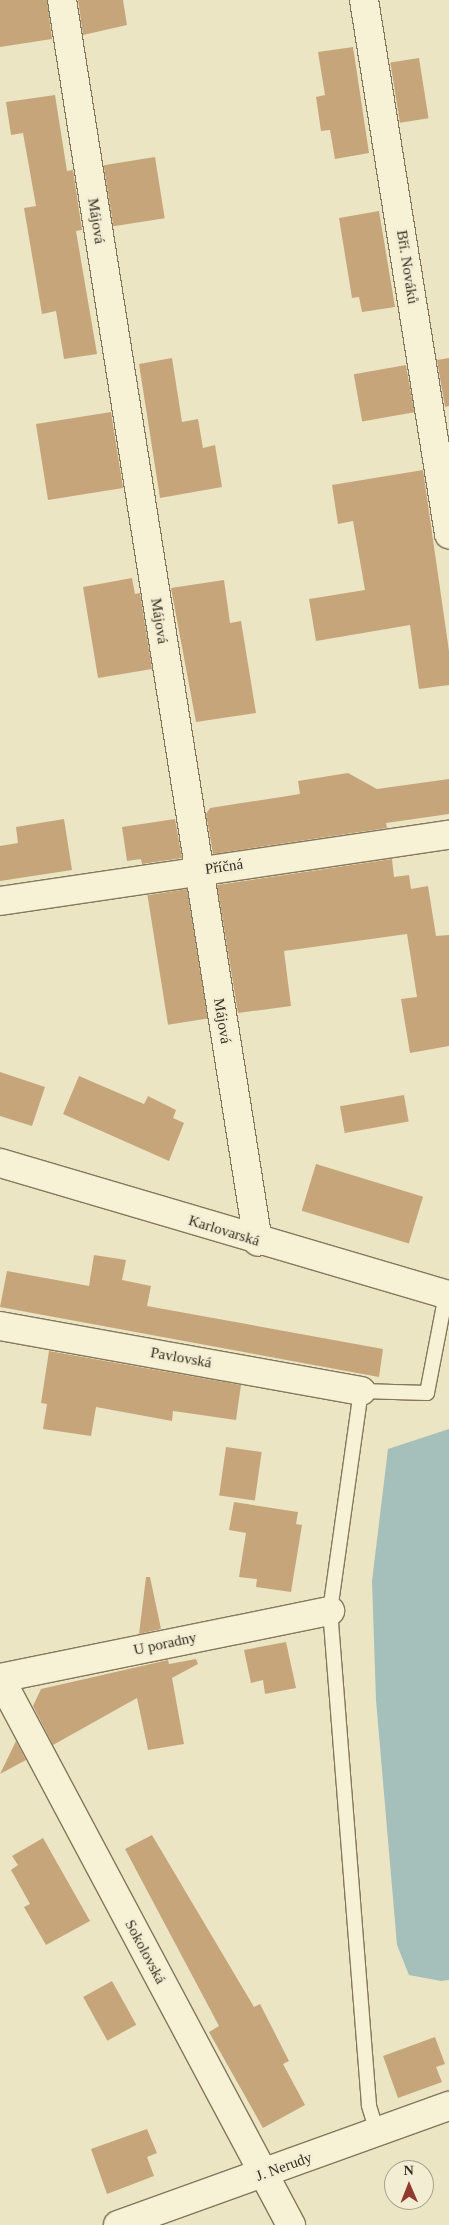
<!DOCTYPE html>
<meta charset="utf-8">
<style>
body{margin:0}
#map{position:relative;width:449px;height:2225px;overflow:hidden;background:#ebe5c4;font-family:"Times New Roman",serif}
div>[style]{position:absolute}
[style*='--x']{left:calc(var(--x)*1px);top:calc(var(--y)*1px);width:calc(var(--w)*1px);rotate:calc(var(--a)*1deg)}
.water>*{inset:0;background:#a5bfba}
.building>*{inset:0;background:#c7a57b;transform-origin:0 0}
.roads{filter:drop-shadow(1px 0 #85775b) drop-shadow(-1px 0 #85775b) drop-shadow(0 1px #85775b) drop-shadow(0 -1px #85775b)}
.service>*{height:14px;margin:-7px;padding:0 7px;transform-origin:7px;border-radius:7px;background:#f7f1d6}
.minor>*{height:28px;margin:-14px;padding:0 14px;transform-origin:14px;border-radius:14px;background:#f7f1d6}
.secondary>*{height:28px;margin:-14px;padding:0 14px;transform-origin:14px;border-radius:14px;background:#f7f1d6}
span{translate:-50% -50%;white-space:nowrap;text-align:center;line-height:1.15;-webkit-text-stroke:4.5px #f3eed3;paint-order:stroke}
.street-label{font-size:15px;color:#352d1e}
.north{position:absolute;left:384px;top:2160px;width:50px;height:50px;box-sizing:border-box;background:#f3eed3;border:1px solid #a7a18b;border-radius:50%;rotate:359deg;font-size:14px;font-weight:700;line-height:20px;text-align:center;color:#352d1e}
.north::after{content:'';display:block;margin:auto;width:18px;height:22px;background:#903b2f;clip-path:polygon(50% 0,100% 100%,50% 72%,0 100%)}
</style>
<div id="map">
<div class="water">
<div style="clip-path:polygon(449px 1429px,449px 1980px,441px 1981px,409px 1975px,397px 1945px,376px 1700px,372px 1581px,388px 1449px)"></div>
</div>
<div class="building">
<div style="clip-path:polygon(0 0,47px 0,52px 39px,0 47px)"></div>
<div style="clip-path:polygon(78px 0,123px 0,127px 25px,83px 35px)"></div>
<div style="clip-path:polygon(353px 47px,369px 153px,335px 159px,330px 130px,321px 131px,316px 97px,325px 95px,318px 52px)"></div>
<div style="left:419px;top:58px;width:61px;height:29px;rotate:81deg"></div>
<div style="clip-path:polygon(55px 95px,67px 171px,73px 170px,82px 230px,76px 231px,97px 354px,64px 359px,56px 311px,42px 314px,24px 208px,36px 206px,23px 133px,11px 135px,6px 102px)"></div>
<div style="left:155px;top:157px;width:62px;height:52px;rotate:81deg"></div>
<div style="clip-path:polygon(379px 211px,395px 307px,362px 312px,359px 297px,352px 298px,339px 218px)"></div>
<div style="clip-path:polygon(172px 358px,182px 422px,198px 419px,203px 448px,215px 445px,222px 487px,160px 498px,139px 364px)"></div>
<div style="clip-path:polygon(449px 358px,449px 406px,445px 407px,437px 360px)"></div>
<div style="left:406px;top:365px;width:48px;height:53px;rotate:80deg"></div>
<div style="left:111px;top:412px;width:77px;height:76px;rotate:81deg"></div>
<div style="clip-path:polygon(423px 470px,449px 651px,449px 685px,419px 689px,410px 625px,316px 641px,309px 599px,365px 590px,353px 521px,338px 524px,332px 485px)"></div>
<div style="clip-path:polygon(132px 578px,135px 594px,140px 593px,152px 669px,98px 678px,83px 587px)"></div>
<div style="clip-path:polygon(224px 580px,230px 623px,241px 621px,256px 713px,196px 722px,171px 588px)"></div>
<div style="clip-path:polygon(348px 773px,377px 789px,449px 779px,449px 814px,386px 823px,387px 828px,213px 854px,206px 814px,210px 808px,300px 794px,298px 781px)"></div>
<div style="clip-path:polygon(64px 819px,72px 870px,0 881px,0 846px,18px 843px,16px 827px)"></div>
<div style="clip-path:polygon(175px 819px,182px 858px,142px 864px,141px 859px,127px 861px,122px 827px)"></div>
<div style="clip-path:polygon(392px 859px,394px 877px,409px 875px,411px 889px,428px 886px,436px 936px,449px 935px,449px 1046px,410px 1053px,401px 999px,417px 997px,407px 934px,284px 951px,291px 1006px,238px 1013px,217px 885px)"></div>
<div style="left:187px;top:889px;width:131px;height:40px;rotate:81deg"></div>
<div style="clip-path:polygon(0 1072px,45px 1087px,32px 1126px,0 1116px)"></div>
<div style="clip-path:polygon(79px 1076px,144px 1104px,148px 1096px,176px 1110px,173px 1118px,184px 1123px,169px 1161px,63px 1114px)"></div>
<div style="left:404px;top:1095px;width:27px;height:65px;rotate:80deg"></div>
<div style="left:316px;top:1164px;width:112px;height:49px;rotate:17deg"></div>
<div style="clip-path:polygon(94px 1255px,126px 1260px,122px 1280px,151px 1286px,147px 1306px,383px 1349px,379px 1377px,0 1307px,7px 1271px,89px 1286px)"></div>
<div style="clip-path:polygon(49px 1351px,241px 1385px,236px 1420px,173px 1411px,172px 1421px,96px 1407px,91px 1436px,43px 1429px,47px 1404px,41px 1403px)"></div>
<div style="left:226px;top:1447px;width:36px;height:49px;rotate:8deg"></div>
<div style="clip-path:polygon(234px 1502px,298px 1512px,296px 1524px,302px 1525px,291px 1592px,256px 1587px,257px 1579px,239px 1577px,246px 1533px,229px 1530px)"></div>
<div style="clip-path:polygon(146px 1577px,150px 1577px,161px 1629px,139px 1634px)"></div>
<div style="clip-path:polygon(286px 1642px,296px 1688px,265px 1694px,263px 1680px,251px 1683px,244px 1650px)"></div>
<div style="clip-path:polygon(196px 1659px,198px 1664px,172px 1678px,184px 1744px,148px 1750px,137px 1698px,53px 1745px,33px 1706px,41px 1689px,168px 1660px,169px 1664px)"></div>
<div style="clip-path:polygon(16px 1741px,26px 1760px,0 1774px)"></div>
<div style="clip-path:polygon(152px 1835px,254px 2007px,260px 2004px,289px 2061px,283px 2064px,305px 2105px,263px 2128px,209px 2032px,219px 2026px,125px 1849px)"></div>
<div style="clip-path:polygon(43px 1838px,90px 1921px,46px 1945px,24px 1907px,30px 1904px,11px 1870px,18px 1865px,12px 1856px)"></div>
<div style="left:112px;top:1981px;width:50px;height:33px;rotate:61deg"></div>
<div style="clip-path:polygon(435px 2037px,445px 2064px,436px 2067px,442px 2082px,398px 2098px,383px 2056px)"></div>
<div style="clip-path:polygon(147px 2129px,157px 2153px,147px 2157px,154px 2176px,107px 2194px,91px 2149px)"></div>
</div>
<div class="roads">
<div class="service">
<div style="--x:377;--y:2132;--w:28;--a:-107"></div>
<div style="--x:369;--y:2105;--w:496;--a:-94.5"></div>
<div style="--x:330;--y:1611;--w:222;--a:-82"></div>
<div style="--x:361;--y:1391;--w:66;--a:1.7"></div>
<div style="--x:427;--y:1393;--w:101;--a:-79.1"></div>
</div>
<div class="minor">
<div style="--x:62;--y:0;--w:1257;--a:81.03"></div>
<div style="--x:364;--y:0;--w:541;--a:80.96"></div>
<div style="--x:0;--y:901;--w:454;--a:-8.4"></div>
<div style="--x:0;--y:1326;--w:367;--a:10.2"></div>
<div style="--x:0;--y:1678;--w:620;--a:61.99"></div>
<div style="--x:0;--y:1678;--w:337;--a:-11.5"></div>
<div style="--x:118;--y:2225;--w:352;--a:-19.8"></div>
</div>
<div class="secondary">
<div style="--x:0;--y:1163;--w:468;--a:16.4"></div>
</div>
</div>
<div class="street-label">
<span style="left:96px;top:221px;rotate:81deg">Májová</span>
<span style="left:407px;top:267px;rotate:81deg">Bří. Nováků</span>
<span style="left:159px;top:621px;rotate:81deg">Májová</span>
<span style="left:224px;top:867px;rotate:-8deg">Příčná</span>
<span style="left:222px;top:1021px;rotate:81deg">Májová</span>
<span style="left:224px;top:1231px;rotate:17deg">Karlovarská</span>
<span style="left:181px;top:1358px;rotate:10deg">Pavlovská</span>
<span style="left:165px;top:1644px;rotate:-12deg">U poradny</span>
<span style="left:145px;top:1952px;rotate:62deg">Sokolovská</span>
<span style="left:284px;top:2167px;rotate:-20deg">J. Nerudy</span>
</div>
<div class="north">N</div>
</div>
